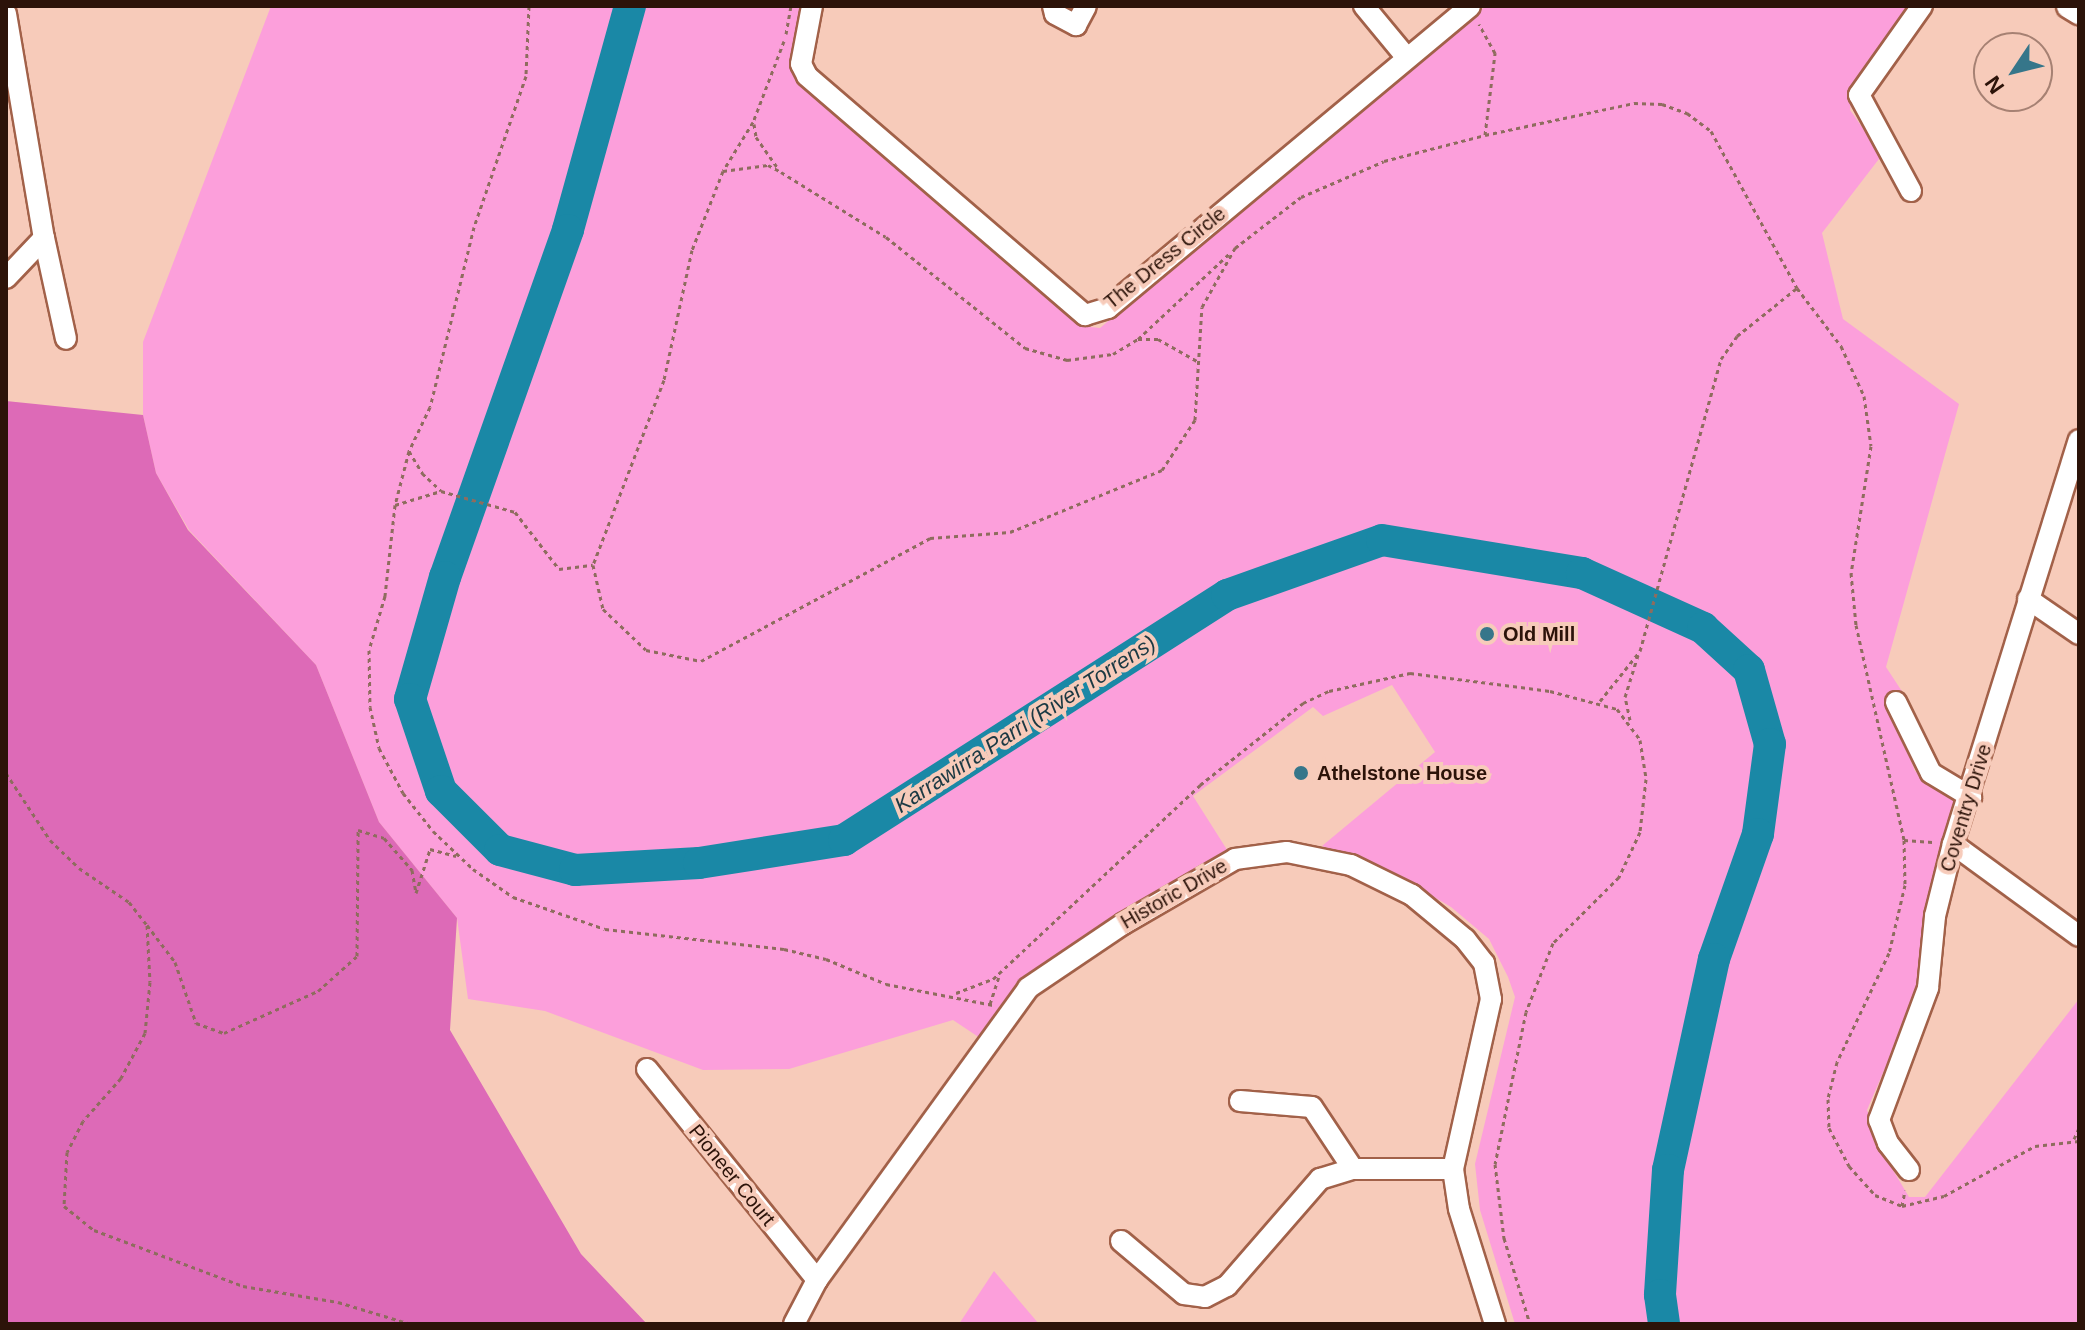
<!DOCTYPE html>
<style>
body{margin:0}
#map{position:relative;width:2085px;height:1330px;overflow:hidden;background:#f7cbba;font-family:Helvetica,sans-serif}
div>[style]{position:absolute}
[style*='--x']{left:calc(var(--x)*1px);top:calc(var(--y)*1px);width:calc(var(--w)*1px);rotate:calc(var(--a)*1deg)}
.green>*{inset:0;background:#fc9fdb}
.forest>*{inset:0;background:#dd6ab7}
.river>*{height:32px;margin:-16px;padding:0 16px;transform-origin:16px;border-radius:16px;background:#1a88a6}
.path>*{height:3px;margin-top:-1.5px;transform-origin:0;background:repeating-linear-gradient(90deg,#8e6c5e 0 4px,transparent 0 8px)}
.roads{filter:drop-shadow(2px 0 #a26149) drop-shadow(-2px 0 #a26149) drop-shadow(0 2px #a26149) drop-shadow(0 -2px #a26149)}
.minor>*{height:20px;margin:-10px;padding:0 10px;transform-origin:10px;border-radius:10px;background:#fff}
.tertiary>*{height:24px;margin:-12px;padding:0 12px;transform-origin:12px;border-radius:12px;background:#fff}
.dots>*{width:22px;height:22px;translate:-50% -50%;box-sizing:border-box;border:4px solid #f7cbba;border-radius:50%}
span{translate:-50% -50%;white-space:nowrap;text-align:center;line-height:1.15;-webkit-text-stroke:8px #f7cbba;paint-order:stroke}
.street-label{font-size:20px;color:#2c1309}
.poi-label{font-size:20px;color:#2c1309;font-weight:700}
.left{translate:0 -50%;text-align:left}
.water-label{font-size:22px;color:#1b3943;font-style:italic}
.frame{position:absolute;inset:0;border:8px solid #2c1309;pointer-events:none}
.north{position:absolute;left:1973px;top:32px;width:80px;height:80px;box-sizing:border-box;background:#f7cbba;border:2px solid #a68173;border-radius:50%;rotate:235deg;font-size:22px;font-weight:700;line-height:32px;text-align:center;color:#2c1309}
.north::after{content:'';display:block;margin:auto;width:28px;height:36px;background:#36768a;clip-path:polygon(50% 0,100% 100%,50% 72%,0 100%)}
</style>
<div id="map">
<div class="green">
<div style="clip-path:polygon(271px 6px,807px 6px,798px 78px,1081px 326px,1100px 328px,1486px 6px,1910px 6px,1853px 85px,1850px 110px,1882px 155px,1822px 233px,1843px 319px,1959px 404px,1886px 667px,1905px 696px,1890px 706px,1915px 771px,1955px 798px,1917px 994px,1867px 1110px,1884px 1155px,1909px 1197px,1925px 1197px,2079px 999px,2079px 1324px,1515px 1324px,1480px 1210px,1475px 1164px,1515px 997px,1508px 977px,1489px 939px,1451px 907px,1390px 871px,1322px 846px,1435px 752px,1392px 685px,1323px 716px,1313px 707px,1193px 796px,1231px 856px,1107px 929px,983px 1040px,953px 1020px,789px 1069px,703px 1070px,545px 1011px,468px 999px,457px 918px,379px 822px,316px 665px,189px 530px,156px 473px,143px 415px,143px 342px)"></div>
<div style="clip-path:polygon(994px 1271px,1039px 1324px,959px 1324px)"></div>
</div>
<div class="forest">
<div style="clip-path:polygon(6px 401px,143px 415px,156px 473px,188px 530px,316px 665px,379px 822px,457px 918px,450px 1030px,581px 1254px,647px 1324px,6px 1324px)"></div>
</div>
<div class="river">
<div style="--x:630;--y:6;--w:232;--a:105.5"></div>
<div style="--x:568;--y:230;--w:368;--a:109.5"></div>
<div style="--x:445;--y:577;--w:127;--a:106"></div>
<div style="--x:410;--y:699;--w:97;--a:71.4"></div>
<div style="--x:441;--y:791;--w:83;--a:45"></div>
<div style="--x:500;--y:850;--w:78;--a:14.9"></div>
<div style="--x:575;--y:870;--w:124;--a:-3.2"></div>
<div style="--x:699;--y:863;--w:147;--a:-9"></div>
<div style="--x:844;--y:840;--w:455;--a:-32.6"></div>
<div style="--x:1227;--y:595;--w:164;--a:-19.5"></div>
<div style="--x:1382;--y:540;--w:203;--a:9.4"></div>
<div style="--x:1582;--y:573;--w:133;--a:24.4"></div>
<div style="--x:1703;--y:628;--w:62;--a:42.4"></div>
<div style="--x:1749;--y:670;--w:77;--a:74.2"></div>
<div style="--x:1770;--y:744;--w:91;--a:97.6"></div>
<div style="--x:1758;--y:834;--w:133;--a:109.4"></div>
<div style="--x:1714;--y:959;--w:216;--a:102.3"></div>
<div style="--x:1668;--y:1170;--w:125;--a:93.7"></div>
<div style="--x:1660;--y:1295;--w:29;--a:82"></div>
</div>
<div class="path">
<div style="--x:529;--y:6;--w:70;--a:92.5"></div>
<div style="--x:526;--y:76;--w:160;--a:109"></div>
<div style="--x:474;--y:227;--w:185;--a:103.7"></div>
<div style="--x:430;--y:407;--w:49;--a:115.5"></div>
<div style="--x:409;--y:451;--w:56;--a:104.5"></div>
<div style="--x:395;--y:505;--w:92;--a:96.3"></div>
<div style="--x:385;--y:596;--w:56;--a:106.5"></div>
<div style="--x:369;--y:650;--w:57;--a:89"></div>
<div style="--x:370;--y:707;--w:42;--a:77.6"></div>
<div style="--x:379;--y:748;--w:51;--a:61.9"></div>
<div style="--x:403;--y:793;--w:48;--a:51.7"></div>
<div style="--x:433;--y:831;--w:55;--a:43.5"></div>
<div style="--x:473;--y:869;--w:49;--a:35"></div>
<div style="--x:513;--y:897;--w:97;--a:19.2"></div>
<div style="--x:605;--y:929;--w:180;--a:6.4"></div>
<div style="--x:784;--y:949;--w:43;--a:13.4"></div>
<div style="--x:826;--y:959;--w:65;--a:22.6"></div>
<div style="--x:886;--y:984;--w:109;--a:11.1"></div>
<div style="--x:786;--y:34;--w:28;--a:-80"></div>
<div style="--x:784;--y:41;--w:87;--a:110.9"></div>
<div style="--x:753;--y:122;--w:57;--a:121.5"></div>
<div style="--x:723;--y:171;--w:85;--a:111.4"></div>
<div style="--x:692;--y:250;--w:133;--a:102.2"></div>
<div style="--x:664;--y:380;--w:198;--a:111"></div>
<div style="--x:593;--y:565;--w:45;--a:77.2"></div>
<div style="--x:603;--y:609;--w:59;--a:43.6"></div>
<div style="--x:646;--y:650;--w:56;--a:11.3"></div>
<div style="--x:701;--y:661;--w:260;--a:-28.2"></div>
<div style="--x:930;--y:538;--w:80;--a:-4.3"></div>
<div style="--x:1010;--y:532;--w:164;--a:-22.2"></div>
<div style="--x:1162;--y:470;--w:60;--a:-56.6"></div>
<div style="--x:1195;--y:420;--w:113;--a:-86.5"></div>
<div style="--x:1202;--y:307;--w:68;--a:-60.8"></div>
<div style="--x:1235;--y:248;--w:83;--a:-37.7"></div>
<div style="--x:1301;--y:197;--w:90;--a:-23.4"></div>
<div style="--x:1384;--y:161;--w:104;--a:-14.4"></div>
<div style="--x:1485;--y:135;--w:83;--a:-83"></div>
<div style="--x:1495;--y:53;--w:33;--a:-119"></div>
<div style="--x:754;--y:124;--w:13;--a:81"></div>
<div style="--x:756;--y:137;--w:39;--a:55"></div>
<div style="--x:1485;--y:135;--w:152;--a:-12.1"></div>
<div style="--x:1634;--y:103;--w:28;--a:2"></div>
<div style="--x:1662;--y:104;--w:27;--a:20"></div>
<div style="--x:1687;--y:113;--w:30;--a:37"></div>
<div style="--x:1711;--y:131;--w:179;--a:61.3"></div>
<div style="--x:1797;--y:288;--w:73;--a:52.8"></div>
<div style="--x:1841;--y:346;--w:55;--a:65.3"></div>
<div style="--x:1864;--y:396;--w:50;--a:82"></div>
<div style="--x:1871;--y:446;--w:129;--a:98.9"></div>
<div style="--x:1851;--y:573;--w:52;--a:84.5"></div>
<div style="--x:1856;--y:625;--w:220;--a:77.4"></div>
<div style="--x:1904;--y:840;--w:45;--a:88.7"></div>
<div style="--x:1905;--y:885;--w:70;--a:103.2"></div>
<div style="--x:1889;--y:953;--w:121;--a:115.5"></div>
<div style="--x:1837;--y:1062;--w:38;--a:104"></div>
<div style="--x:1828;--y:1099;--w:29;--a:88"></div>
<div style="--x:1829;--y:1128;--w:43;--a:62.2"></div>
<div style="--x:1849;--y:1166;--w:39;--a:48"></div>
<div style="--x:1875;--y:1195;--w:29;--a:22"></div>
<div style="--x:1902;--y:1206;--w:43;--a:-13.4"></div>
<div style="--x:1944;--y:1196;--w:104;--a:-28.8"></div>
<div style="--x:2035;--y:1146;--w:44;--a:-6.5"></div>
<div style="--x:723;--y:171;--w:45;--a:-7.6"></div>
<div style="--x:768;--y:165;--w:15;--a:28"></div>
<div style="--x:781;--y:172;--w:123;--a:31.8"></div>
<div style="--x:886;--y:237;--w:178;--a:38.6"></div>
<div style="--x:1025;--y:348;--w:44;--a:15.9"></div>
<div style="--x:1067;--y:360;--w:46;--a:-7.4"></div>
<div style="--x:1113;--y:354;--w:29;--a:-31"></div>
<div style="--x:1138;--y:339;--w:127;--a:-43.1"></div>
<div style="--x:1138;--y:339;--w:20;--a:0"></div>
<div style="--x:1158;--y:339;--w:45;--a:29.4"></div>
<div style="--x:409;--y:451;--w:26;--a:59"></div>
<div style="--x:422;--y:473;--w:26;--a:43"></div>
<div style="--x:441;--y:491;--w:77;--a:15.8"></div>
<div style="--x:515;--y:512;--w:72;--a:52.3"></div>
<div style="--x:559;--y:569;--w:34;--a:-7"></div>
<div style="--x:395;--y:505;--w:48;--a:-16.9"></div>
<div style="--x:1600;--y:701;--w:64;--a:-51.3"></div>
<div style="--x:1640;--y:651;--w:303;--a:-74.5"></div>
<div style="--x:1721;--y:359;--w:28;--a:-55"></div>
<div style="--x:1737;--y:336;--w:77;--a:-38.7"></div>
<div style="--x:1630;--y:720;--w:24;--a:-102"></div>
<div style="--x:1625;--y:697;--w:44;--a:-72.8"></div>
<div style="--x:6;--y:773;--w:80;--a:56.7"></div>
<div style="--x:50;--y:840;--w:40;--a:44"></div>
<div style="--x:79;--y:868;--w:60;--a:34.2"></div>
<div style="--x:129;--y:902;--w:29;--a:52"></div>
<div style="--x:147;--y:925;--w:57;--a:87"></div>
<div style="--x:150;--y:982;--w:51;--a:95.6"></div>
<div style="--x:145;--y:1033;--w:51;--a:118.1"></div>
<div style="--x:121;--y:1078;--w:57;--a:131.5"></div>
<div style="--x:83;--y:1121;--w:35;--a:117"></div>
<div style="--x:67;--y:1152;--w:54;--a:93.2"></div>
<div style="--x:64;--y:1206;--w:38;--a:39"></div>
<div style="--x:94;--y:1230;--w:159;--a:20.6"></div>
<div style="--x:243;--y:1286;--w:96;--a:9.6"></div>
<div style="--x:338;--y:1302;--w:76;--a:16.8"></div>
<div style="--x:1904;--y:840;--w:32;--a:4"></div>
<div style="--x:147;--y:925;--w:46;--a:52.9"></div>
<div style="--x:175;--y:962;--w:65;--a:71"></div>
<div style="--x:196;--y:1023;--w:30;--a:20"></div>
<div style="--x:224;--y:1033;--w:103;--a:-24.1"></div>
<div style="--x:318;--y:991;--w:52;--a:-41.9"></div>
<div style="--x:357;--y:956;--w:126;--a:-89.5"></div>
<div style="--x:358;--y:830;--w:27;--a:17"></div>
<div style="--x:384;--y:838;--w:43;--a:48.8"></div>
<div style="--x:412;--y:870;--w:23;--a:80"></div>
<div style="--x:416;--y:893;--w:46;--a:-72.3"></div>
<div style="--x:430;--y:849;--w:27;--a:15"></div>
<div style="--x:956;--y:993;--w:40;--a:-21"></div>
<div style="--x:993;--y:979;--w:284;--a:-43.1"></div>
<div style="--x:1200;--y:785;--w:132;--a:-38.5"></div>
<div style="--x:1303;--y:703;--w:29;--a:-25"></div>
<div style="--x:1329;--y:691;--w:83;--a:-12.5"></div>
<div style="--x:1410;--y:673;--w:141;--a:7.3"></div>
<div style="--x:1550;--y:691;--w:69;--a:15"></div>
<div style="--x:1617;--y:709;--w:39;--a:53"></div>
<div style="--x:1640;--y:740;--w:39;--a:81"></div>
<div style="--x:1646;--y:779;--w:53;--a:96.5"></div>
<div style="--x:1640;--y:832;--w:50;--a:115"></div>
<div style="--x:1619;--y:877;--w:93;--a:135"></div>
<div style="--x:1553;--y:943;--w:74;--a:111.4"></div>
<div style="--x:1526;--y:1012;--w:155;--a:101.5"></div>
<div style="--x:1495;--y:1164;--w:75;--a:83.1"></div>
<div style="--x:1504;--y:1238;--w:90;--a:73.2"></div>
<div style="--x:990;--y:1004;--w:28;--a:-72"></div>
<div style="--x:2074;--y:1139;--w:12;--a:-66"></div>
<div style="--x:1902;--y:1206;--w:16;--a:-79"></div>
</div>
<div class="roads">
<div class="minor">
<div style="--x:812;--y:6;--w:59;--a:100.7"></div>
<div style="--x:801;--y:64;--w:13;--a:63"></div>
<div style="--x:807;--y:76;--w:367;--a:40.7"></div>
<div style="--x:1085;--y:315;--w:24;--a:-17"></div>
<div style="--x:1108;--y:308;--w:471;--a:-39.8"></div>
<div style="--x:1053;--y:6;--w:8;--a:76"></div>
<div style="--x:1055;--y:14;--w:24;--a:28"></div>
<div style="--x:1076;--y:25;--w:21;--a:-62"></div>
<div style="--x:1364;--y:6;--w:67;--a:50.4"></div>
<div style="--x:6;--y:14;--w:227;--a:80.4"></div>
<div style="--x:44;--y:238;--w:55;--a:133.5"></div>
<div style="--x:1911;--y:191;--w:109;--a:-118.4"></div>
<div style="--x:1859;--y:95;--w:109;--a:-54.7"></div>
<div style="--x:44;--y:238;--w:103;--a:77.7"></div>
<div style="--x:2028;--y:599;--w:62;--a:34.5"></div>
<div style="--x:1896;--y:702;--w:79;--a:63.8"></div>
<div style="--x:1931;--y:773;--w:47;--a:31"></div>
<div style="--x:1953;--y:844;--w:156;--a:36.1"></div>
<div style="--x:647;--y:1069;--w:271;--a:51.1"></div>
<div style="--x:1240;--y:1101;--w:72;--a:4.8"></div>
<div style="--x:1312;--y:1107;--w:74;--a:56.5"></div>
<div style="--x:1909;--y:1170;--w:34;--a:-128"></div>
<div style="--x:1888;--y:1143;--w:25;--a:-111"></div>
<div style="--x:1879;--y:1120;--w:141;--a:-69.6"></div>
<div style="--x:1928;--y:988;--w:72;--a:-84.4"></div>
<div style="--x:1935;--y:916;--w:74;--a:-76"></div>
<div style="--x:1953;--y:844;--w:423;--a:-72.7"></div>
<div style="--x:1121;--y:1241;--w:82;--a:40.1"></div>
<div style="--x:1184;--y:1294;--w:21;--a:8"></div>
<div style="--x:1205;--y:1297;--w:25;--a:-27"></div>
<div style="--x:1227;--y:1286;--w:142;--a:-49"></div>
<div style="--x:1320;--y:1179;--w:34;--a:-17"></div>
<div style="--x:1353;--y:1169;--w:100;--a:0"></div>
<div style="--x:794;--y:1324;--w:50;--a:-62.4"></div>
<div style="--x:817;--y:1280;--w:360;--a:-54.1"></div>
<div style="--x:1028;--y:988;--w:115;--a:-34"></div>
<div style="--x:1123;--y:924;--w:129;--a:-30.1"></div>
<div style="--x:1235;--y:859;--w:52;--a:-7.7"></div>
<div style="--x:1287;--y:852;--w:65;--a:11.5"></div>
<div style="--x:1351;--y:865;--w:68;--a:26.2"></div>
<div style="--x:1412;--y:895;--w:69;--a:39.7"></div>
<div style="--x:1465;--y:939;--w:31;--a:52"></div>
<div style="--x:1484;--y:963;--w:37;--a:79"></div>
<div style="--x:1491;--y:999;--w:174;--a:102.6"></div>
<div style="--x:1453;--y:1169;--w:40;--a:81.5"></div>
<div style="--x:1459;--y:1209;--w:121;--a:72.6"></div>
</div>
<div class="tertiary">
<div style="--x:2069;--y:6;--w:12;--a:31"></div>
</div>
</div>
<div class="dots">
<div style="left:1487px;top:634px;background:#36768a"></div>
<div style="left:1301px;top:773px;background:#36768a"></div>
</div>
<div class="street-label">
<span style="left:1165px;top:258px;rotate:-39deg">The Dress Circle</span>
<span style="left:1966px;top:808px;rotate:-73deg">Coventry Drive</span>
<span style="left:1174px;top:894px;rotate:-30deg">Historic Drive</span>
<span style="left:732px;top:1175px;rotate:51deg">Pioneer Court</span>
</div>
<div class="poi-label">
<span class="left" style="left:1503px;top:634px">Old Mill</span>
<span class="left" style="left:1317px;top:773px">Athelstone House</span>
</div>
<div class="water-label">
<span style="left:1025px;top:724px;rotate:-33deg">Karrawirra Parri (River Torrens)</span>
</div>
<div class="frame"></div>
<div class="north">N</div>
</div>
